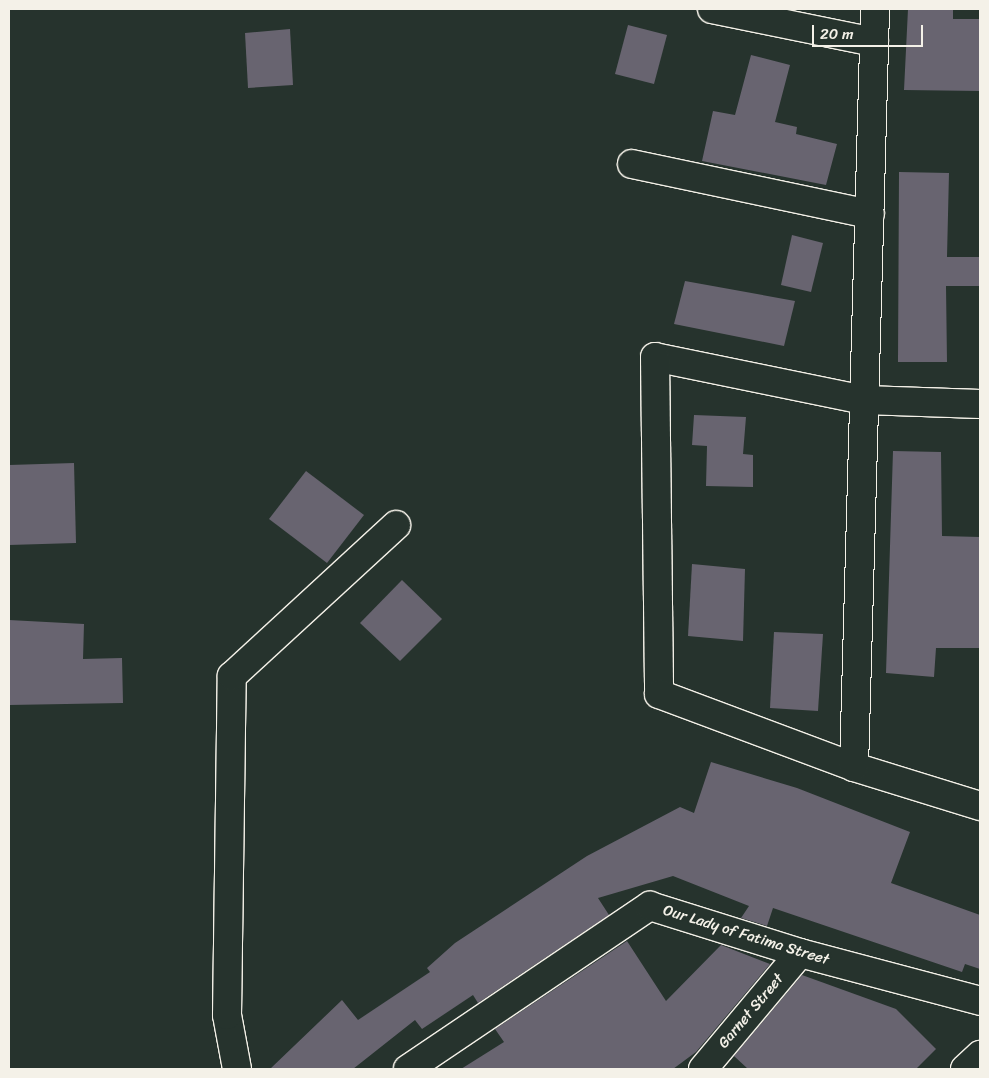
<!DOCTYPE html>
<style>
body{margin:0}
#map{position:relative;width:989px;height:1078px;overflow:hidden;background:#26332d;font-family:Sriracha,sans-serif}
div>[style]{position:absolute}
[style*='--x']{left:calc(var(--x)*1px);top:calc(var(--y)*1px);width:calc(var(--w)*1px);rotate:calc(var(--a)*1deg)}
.building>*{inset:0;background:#686470}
.roads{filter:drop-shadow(1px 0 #f4f1e8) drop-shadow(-1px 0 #f4f1e8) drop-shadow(0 1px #f4f1e8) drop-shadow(0 -1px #f4f1e8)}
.street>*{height:28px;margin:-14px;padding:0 14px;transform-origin:14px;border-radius:14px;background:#26332d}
span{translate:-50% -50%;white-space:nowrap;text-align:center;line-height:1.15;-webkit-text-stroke:4px #26332d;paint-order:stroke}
.street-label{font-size:15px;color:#f4f1e8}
.frame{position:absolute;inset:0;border:10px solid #f4f1e8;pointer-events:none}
.scale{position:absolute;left:812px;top:25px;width:111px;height:22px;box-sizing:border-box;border:2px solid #f4f1e8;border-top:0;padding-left:6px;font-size:15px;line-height:18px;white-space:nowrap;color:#f4f1e8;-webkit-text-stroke:4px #26332d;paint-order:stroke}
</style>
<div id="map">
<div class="building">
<div style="clip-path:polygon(908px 9px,953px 9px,953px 19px,980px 19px,980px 91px,904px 90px)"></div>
<div style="clip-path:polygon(628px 25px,667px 35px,654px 84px,615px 74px)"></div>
<div style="clip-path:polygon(290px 29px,293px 85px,248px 88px,245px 33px)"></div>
<div style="clip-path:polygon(751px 55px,790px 65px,775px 122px,797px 127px,796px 134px,837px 144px,826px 185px,702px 161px,713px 111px,735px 115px)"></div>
<div style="clip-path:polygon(899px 172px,949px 173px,947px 257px,980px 257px,980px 286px,946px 286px,947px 362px,898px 362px)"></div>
<div style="clip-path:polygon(792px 235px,823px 243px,811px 292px,781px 285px)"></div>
<div style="clip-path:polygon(685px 281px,795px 301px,784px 346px,674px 324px)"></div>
<div style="clip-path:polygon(694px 415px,746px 417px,743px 454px,753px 455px,753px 487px,706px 486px,707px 446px,692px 445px)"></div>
<div style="clip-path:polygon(893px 451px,941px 452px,942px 536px,980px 537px,980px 648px,936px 648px,934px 677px,886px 673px)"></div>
<div style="clip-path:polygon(74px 463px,76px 543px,9px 545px,9px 465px)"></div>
<div style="clip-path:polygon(306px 471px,364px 515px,327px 563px,269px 519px)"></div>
<div style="clip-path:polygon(692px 564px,745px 569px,743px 641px,688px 636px)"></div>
<div style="clip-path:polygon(402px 580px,442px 619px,400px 661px,360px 623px)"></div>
<div style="clip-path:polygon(9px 620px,84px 624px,83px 659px,122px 658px,123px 703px,9px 705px)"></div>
<div style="clip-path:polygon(774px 632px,823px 634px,818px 711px,770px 708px)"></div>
<div style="clip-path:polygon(711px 762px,797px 788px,910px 832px,891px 883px,980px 915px,980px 969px,965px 964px,962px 972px,773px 908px,767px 926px,741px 918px,749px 906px,673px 876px,598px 898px,609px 915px,478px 1003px,473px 995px,422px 1029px,415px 1020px,353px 1069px,270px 1069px,342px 1000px,358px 1020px,430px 972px,427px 968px,455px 943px,587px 856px,680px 807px,694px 813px)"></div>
<div style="clip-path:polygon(627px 941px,666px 1001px,721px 945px,770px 964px,696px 1052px,673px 1069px,461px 1069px,504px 1042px,495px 1029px)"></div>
<div style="clip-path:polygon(802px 975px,896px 1009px,936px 1049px,916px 1069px,748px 1069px,734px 1056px)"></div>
</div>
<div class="roads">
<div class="street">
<div style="--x:712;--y:9;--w:165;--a:11.5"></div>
<div style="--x:632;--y:164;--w:243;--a:11.9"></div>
<div style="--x:980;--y:404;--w:116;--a:-178"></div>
<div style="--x:864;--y:400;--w:213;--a:-168.4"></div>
<div style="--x:655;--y:357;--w:337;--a:89.3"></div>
<div style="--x:659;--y:694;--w:208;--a:20.5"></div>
<div style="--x:854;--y:767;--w:132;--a:17.2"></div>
<div style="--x:854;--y:767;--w:758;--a:-88.41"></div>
<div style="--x:237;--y:1069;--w:55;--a:-100.5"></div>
<div style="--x:227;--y:1015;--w:339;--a:-89.2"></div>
<div style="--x:232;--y:676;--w:223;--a:-42.6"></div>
<div style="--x:408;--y:1069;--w:292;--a:-34"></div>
<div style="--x:650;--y:906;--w:157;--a:17.4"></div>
<div style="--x:800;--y:953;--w:186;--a:14.9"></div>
<div style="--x:703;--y:1069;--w:151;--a:-50.1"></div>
<div style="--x:965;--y:1069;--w:21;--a:-43"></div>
</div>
</div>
<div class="street-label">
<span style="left:746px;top:935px;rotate:17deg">Our Lady of Fatima Street</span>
<span style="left:751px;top:1011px;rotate:-50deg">Garnet Street</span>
</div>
<div class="frame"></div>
<div class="scale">20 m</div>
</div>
